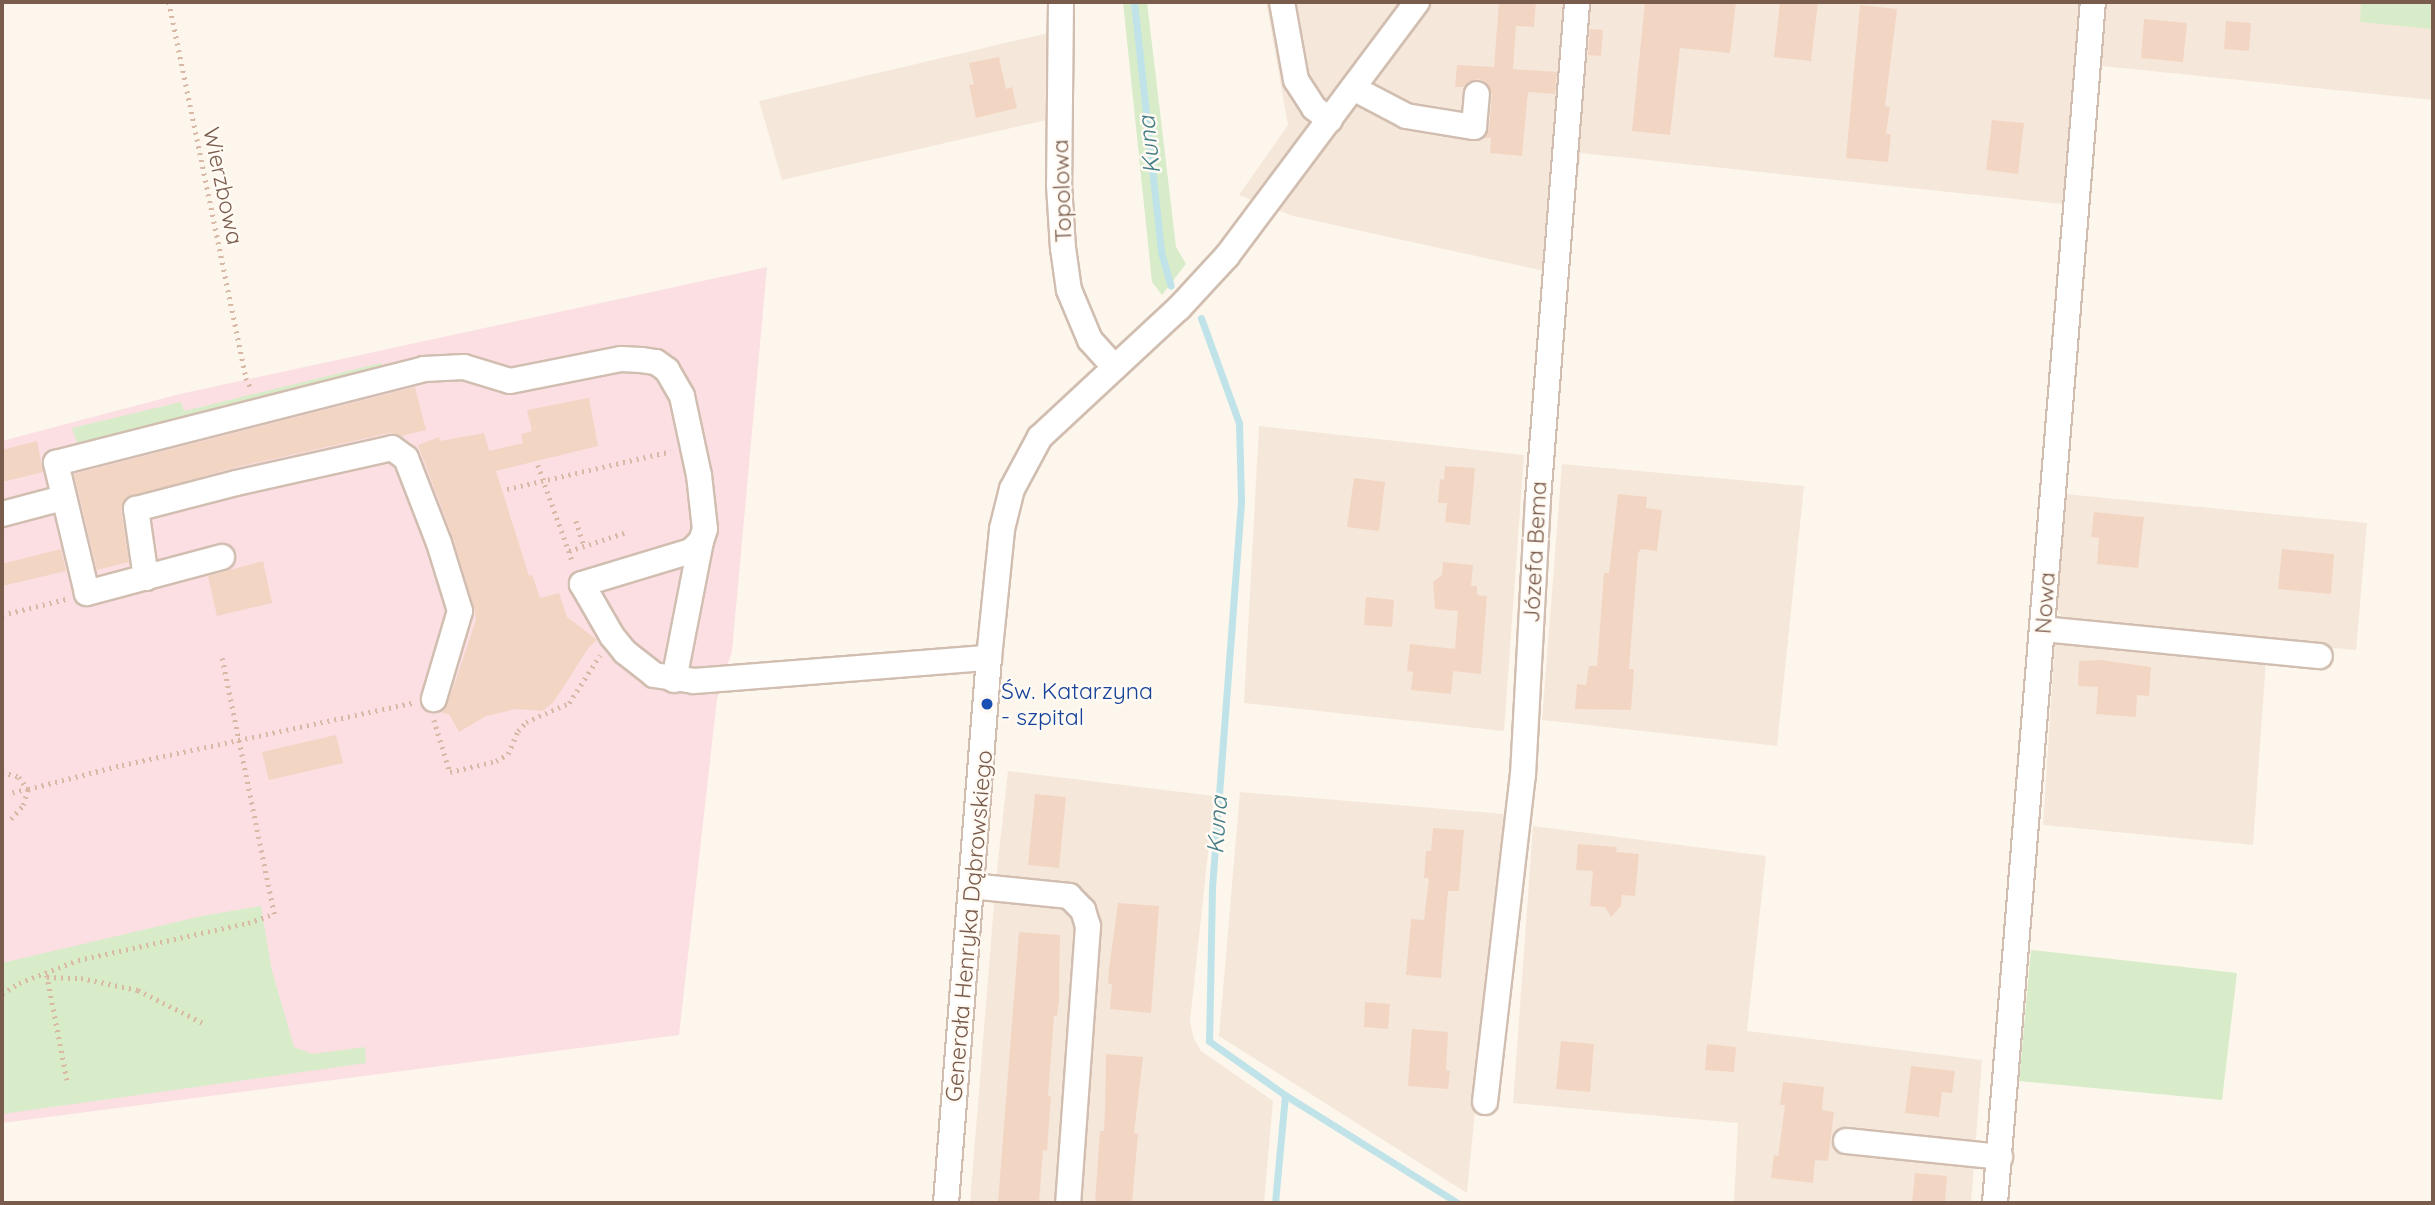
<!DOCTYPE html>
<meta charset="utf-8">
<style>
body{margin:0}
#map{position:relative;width:2435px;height:1205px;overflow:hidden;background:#fdf6ec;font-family:Quicksand,sans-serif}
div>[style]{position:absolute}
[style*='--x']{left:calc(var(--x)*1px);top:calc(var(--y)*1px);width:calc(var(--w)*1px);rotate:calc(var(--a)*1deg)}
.residential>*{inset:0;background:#f5e8da}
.medical>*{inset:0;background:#fbdfe3}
.green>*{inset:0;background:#d8ecc9}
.stream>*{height:7px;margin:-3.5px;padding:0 3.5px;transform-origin:3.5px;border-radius:3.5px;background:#bfe3e8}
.building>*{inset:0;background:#f3d5c3}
.path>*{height:4.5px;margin-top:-2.25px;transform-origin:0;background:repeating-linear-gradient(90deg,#d9b8a5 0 2px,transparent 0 7px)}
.roads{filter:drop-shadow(2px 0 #d1beb0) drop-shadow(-2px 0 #d1beb0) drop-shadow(0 2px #d1beb0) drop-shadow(0 -2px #d1beb0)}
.minor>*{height:24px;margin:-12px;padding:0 12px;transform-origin:12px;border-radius:12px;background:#fff}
.dots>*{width:19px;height:19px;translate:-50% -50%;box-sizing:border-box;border:4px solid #fffaf3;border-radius:50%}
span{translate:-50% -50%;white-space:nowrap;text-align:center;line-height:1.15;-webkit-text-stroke:5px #fffaf3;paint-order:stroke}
.street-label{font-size:23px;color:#7a5c4d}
.transit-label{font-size:23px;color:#164399}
.left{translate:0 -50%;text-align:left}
.water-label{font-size:24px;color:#437c86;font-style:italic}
.frame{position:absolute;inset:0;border:4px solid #7a5c4d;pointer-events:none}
</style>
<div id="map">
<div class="residential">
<div style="clip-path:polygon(1266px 2px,2433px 2px,2433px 100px,2102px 66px,2090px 207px,1581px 153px,1564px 272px,1540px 270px,1293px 216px,1239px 195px,1288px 125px)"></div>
<div style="clip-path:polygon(1048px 33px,1047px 120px,782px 180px,759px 101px)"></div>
<div style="clip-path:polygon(1259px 426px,1524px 455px,1504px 731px,1244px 703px)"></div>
<div style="clip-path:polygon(1562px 464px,1804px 486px,1777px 746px,1542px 720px)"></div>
<div style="clip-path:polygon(2065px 494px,2367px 523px,2356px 650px,2068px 623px,2057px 611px)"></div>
<div style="clip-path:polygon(2055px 640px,2266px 660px,2253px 845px,2043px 825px)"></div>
<div style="clip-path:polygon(1008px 771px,1214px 796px,1190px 1022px,1194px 1039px,1201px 1051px,1273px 1101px,1264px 1203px,970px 1203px,996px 879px)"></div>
<div style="clip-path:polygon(1240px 792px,1504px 814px,1467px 1193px,1219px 1036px)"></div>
<div style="clip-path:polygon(1533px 826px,1766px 856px,1747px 1031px,1982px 1060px,1971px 1203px,1734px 1203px,1738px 1123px,1513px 1103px)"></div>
</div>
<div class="medical">
<div style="clip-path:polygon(767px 267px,732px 651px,717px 699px,679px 1035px,2px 1123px,2px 441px,180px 394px)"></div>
</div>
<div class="green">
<div style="clip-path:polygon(1123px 2px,1147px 2px,1176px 247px,1186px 264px,1162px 295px,1152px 282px)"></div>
<div style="clip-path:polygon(2361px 2px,2433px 2px,2433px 29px,2360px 22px)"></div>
<div style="clip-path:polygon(381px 363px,384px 375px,80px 451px,72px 428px,181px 402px,184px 411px)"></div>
<div style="clip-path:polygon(261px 906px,272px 971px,294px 1047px,312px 1054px,365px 1047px,366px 1063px,2px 1114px,2px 963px,202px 916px)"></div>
<div style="clip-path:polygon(2031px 950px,2237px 973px,2222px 1100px,2019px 1081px)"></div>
</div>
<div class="stream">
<div style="--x:1134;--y:2;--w:251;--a:83.8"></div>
<div style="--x:1161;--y:252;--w:35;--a:74"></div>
<div style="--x:1201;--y:318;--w:112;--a:70.1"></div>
<div style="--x:1239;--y:423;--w:79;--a:88.5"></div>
<div style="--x:1241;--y:502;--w:387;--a:94.3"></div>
<div style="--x:1212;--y:888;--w:153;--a:91.1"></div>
<div style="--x:1209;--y:1041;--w:93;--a:35.4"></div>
<div style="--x:1285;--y:1095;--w:204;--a:32"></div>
<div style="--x:1275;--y:1203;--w:108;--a:-84.7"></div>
</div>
<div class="building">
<div style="clip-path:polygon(1499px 2px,1536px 2px,1534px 27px,1516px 26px,1513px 69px,1557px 72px,1555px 94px,1528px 92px,1522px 156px,1490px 153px,1491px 138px,1484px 138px,1489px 128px,1492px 95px,1486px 82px,1478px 79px,1464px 87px,1455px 87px,1457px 65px,1494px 67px)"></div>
<div style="clip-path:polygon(1645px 2px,1736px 2px,1730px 53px,1680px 48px,1670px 135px,1632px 131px)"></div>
<div style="clip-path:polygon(1780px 2px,1818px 2px,1811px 61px,1774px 57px)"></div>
<div style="clip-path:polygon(1860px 5px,1897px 9px,1885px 106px,1890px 107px,1886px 134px,1891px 134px,1888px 162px,1846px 158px)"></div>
<div style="clip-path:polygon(2144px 19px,2187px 23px,2183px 62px,2141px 58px)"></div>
<div style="clip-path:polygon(2226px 21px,2251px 23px,2249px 51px,2224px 49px)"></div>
<div style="clip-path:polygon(1590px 29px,1603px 30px,1601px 56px,1588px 55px)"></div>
<div style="clip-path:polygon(999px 57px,1006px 89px,1012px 87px,1017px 108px,976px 118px,969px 85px,974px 84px,969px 63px)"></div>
<div style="clip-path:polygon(1992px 120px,2024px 123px,2018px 174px,1986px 170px)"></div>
<div style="clip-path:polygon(415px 387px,426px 430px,401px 436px,389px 433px,233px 468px,126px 498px,121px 511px,129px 562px,97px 570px,74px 474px)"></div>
<div style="clip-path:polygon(589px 398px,598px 446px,496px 471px,529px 576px,532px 575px,540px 598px,559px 593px,567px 617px,597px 640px,589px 647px,553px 703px,542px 711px,516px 709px,486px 716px,459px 732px,449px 714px,442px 713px,448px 703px,476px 620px,474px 607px,453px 538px,418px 445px,439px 437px,440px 441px,484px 433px,489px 451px,523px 443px,521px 434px,532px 431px,527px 410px)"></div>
<div style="clip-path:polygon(37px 441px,43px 472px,2px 482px,2px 450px)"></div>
<div style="clip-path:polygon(1445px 466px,1475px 468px,1470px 525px,1445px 522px,1447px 503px,1438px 503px,1440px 479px,1444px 480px)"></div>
<div style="clip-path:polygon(1354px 478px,1385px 482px,1379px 531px,1347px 527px)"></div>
<div style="clip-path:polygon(1618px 494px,1647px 497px,1646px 508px,1662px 510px,1657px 551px,1641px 549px,1638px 553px,1629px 669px,1634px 669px,1631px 710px,1575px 709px,1577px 684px,1586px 685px,1589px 666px,1597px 666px,1604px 573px,1609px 573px)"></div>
<div style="clip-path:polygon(2094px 512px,2144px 517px,2138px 568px,2097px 564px,2099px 538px,2091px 537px)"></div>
<div style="clip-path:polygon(61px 549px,66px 571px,2px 586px,2px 564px)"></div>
<div style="clip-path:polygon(2282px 549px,2334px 554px,2331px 594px,2278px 589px)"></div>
<div style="clip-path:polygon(263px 561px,272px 603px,217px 616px,208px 576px)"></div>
<div style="clip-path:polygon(1443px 562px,1473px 565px,1471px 586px,1477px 586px,1477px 595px,1487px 596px,1481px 674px,1453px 671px,1451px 694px,1411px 690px,1413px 672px,1407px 671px,1410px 644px,1455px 649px,1458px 611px,1435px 609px,1433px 582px,1442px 575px)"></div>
<div style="clip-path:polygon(1366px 597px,1394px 600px,1392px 627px,1364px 625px)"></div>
<div style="clip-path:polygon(2100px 660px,2151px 667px,2149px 696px,2137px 695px,2136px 717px,2096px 714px,2098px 687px,2078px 686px,2079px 661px)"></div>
<div style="clip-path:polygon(336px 735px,343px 763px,269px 780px,262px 752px)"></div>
<div style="clip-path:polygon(1035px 794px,1066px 797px,1059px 868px,1028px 865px)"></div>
<div style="clip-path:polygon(1433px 828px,1464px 830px,1459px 891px,1448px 891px,1441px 978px,1406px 975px,1411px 919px,1424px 920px,1429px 878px,1424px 878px,1426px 851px,1431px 851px)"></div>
<div style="clip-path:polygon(1578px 844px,1617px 847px,1616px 852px,1639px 854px,1635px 896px,1622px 895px,1621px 906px,1611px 917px,1605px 907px,1590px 906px,1593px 871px,1576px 870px)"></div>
<div style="clip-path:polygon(1118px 903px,1159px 906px,1151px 1013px,1110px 1009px,1112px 984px,1108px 984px,1109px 969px)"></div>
<div style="clip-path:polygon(1019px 932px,1060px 935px,1059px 1000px,1057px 1016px,1054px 1016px,1048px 1096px,1051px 1096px,1048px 1136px,1047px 1151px,1043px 1150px,1039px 1203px,998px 1203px)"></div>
<div style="clip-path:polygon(1365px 1002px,1390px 1004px,1388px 1029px,1364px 1027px)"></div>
<div style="clip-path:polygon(1412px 1029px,1448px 1032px,1446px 1070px,1450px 1071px,1448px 1089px,1408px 1086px)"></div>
<div style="clip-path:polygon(1561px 1041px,1594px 1044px,1590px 1092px,1556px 1089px)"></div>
<div style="clip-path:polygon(1707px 1044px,1736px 1047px,1734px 1072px,1705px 1070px)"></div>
<div style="clip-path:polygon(1106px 1054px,1143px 1057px,1134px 1133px,1138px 1134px,1132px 1203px,1095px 1203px,1100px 1131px,1104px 1131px,1105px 1110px)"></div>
<div style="clip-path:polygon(1911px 1066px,1955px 1071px,1952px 1093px,1942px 1092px,1939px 1117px,1905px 1113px)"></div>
<div style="clip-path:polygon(1783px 1082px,1824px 1087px,1822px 1110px,1834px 1112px,1828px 1161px,1815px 1160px,1813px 1183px,1771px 1178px,1774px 1155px,1778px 1156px,1780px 1143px,1785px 1105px,1780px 1105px)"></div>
<div style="clip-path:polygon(1915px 1173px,1947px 1176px,1945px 1203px,1912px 1203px)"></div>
</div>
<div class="path">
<div style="--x:169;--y:2;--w:384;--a:78.4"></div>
<div style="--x:246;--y:378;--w:14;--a:65"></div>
<div style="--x:538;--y:465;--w:104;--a:70.3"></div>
<div style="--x:507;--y:489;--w:168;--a:-13"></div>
<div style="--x:576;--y:521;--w:26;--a:72"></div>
<div style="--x:569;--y:551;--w:58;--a:-18.1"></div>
<div style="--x:2;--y:615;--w:66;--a:-14"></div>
<div style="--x:434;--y:720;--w:54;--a:72.9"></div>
<div style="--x:450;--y:772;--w:47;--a:-13.4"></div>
<div style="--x:496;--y:761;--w:14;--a:-30"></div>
<div style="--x:508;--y:754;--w:25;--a:-67"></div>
<div style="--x:518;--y:731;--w:12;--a:-48"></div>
<div style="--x:526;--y:722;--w:47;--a:-23.8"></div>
<div style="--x:569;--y:703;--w:57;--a:-57.1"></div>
<div style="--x:2;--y:772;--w:18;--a:16"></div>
<div style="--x:19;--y:777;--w:15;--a:53"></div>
<div style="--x:28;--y:789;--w:16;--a:166"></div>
<div style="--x:11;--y:819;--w:18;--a:-49"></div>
<div style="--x:23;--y:805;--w:17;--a:-73"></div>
<div style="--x:28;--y:789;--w:97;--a:-14.3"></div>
<div style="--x:122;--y:765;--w:297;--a:-12.1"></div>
<div style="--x:47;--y:975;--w:107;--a:79.2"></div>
<div style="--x:47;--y:977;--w:34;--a:2"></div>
<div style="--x:81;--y:978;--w:58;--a:11.9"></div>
<div style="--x:138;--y:990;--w:75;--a:26.9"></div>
<div style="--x:2;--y:994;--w:20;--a:-33"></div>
<div style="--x:19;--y:983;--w:63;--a:-21.3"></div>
<div style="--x:78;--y:960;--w:174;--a:-12.3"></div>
<div style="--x:248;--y:923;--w:28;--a:-19"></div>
<div style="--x:274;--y:914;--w:265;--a:-101.5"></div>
</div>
<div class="roads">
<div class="minor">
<div style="--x:1061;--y:2;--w:183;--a:90.6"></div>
<div style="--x:1059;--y:185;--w:63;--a:86.4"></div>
<div style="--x:1063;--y:248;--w:42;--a:81.9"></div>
<div style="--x:1069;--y:290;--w:54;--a:67.2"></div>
<div style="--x:1090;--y:340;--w:36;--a:48"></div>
<div style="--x:1282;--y:2;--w:79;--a:79.8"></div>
<div style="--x:1296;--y:80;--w:33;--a:57"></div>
<div style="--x:1314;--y:108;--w:20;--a:37"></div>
<div style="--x:1353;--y:88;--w:60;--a:27.8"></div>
<div style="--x:1406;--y:116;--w:69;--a:9.2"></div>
<div style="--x:1474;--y:127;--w:33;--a:-85"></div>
<div style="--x:2;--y:514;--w:63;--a:-14.7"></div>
<div style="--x:222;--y:557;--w:140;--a:165.1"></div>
<div style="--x:87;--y:593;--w:134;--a:-103.4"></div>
<div style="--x:56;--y:463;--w:380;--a:-14.3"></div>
<div style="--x:424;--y:369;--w:40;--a:-2.9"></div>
<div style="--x:464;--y:367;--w:48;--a:16.9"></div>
<div style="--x:510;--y:381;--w:113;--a:-11.2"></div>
<div style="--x:621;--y:359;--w:20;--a:3"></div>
<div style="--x:641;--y:360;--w:15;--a:8"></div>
<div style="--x:656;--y:362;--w:14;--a:36"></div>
<div style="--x:667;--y:370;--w:30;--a:60"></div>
<div style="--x:682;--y:396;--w:81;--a:77.9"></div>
<div style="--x:699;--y:475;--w:54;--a:83.7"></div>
<div style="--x:705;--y:529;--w:13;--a:108"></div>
<div style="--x:701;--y:541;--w:14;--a:135"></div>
<div style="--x:691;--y:551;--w:114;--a:163.2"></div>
<div style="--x:582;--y:584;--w:60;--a:60"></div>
<div style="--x:612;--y:636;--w:21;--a:51"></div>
<div style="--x:625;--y:652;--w:37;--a:38"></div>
<div style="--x:654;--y:675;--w:40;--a:8.5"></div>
<div style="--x:694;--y:681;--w:296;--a:-4.5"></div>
<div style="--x:146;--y:578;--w:70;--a:-98.2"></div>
<div style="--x:136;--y:509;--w:103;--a:-14.6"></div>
<div style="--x:236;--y:483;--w:160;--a:-12.6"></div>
<div style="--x:392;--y:448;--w:17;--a:36"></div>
<div style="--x:406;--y:458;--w:91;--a:68.8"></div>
<div style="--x:439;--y:543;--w:71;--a:72.8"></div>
<div style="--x:460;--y:611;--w:92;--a:106.5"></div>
<div style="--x:2043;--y:629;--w:278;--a:5.6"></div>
<div style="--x:674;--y:680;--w:142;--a:-79"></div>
<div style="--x:971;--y:886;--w:99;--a:5.8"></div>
<div style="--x:1069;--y:896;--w:20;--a:45"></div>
<div style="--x:1083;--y:910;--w:17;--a:73"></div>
<div style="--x:1088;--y:926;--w:278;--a:94.1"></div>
<div style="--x:1485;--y:1102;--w:329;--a:-83.4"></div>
<div style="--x:1523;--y:775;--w:276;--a:-86.9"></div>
<div style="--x:1538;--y:499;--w:499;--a:-85.5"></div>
<div style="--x:1846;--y:1141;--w:155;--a:5.9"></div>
<div style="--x:946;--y:1203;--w:547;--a:-85.49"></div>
<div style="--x:989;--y:658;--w:130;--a:-84.2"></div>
<div style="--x:1002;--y:529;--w:41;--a:-76"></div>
<div style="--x:1012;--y:489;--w:59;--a:-61.7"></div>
<div style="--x:1040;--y:437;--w:190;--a:-42.9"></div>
<div style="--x:1179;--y:308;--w:71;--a:-47.3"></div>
<div style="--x:1227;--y:256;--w:317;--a:-53.2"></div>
<div style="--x:1995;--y:1203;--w:1205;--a:-85.34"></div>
</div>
</div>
<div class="dots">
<div style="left:987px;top:704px;background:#1a4fb4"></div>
</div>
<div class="street-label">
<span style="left:223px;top:186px;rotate:78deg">Wierzbowa</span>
<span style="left:1062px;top:191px;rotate:-92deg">Topolowa</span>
<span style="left:1535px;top:552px;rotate:-87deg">Józefa Bema</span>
<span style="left:2045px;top:603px;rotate:-86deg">Nowa</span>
<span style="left:969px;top:926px;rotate:-85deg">Generała Henryka Dąbrowskiego</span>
</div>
<div class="transit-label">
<span class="left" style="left:1001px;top:704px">Św. Katarzyna<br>- szpital</span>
</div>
<div class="water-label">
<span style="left:1149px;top:145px;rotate:-96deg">Kuna</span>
<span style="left:1217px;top:825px;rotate:-86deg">Kuna</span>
</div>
<div class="frame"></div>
</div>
